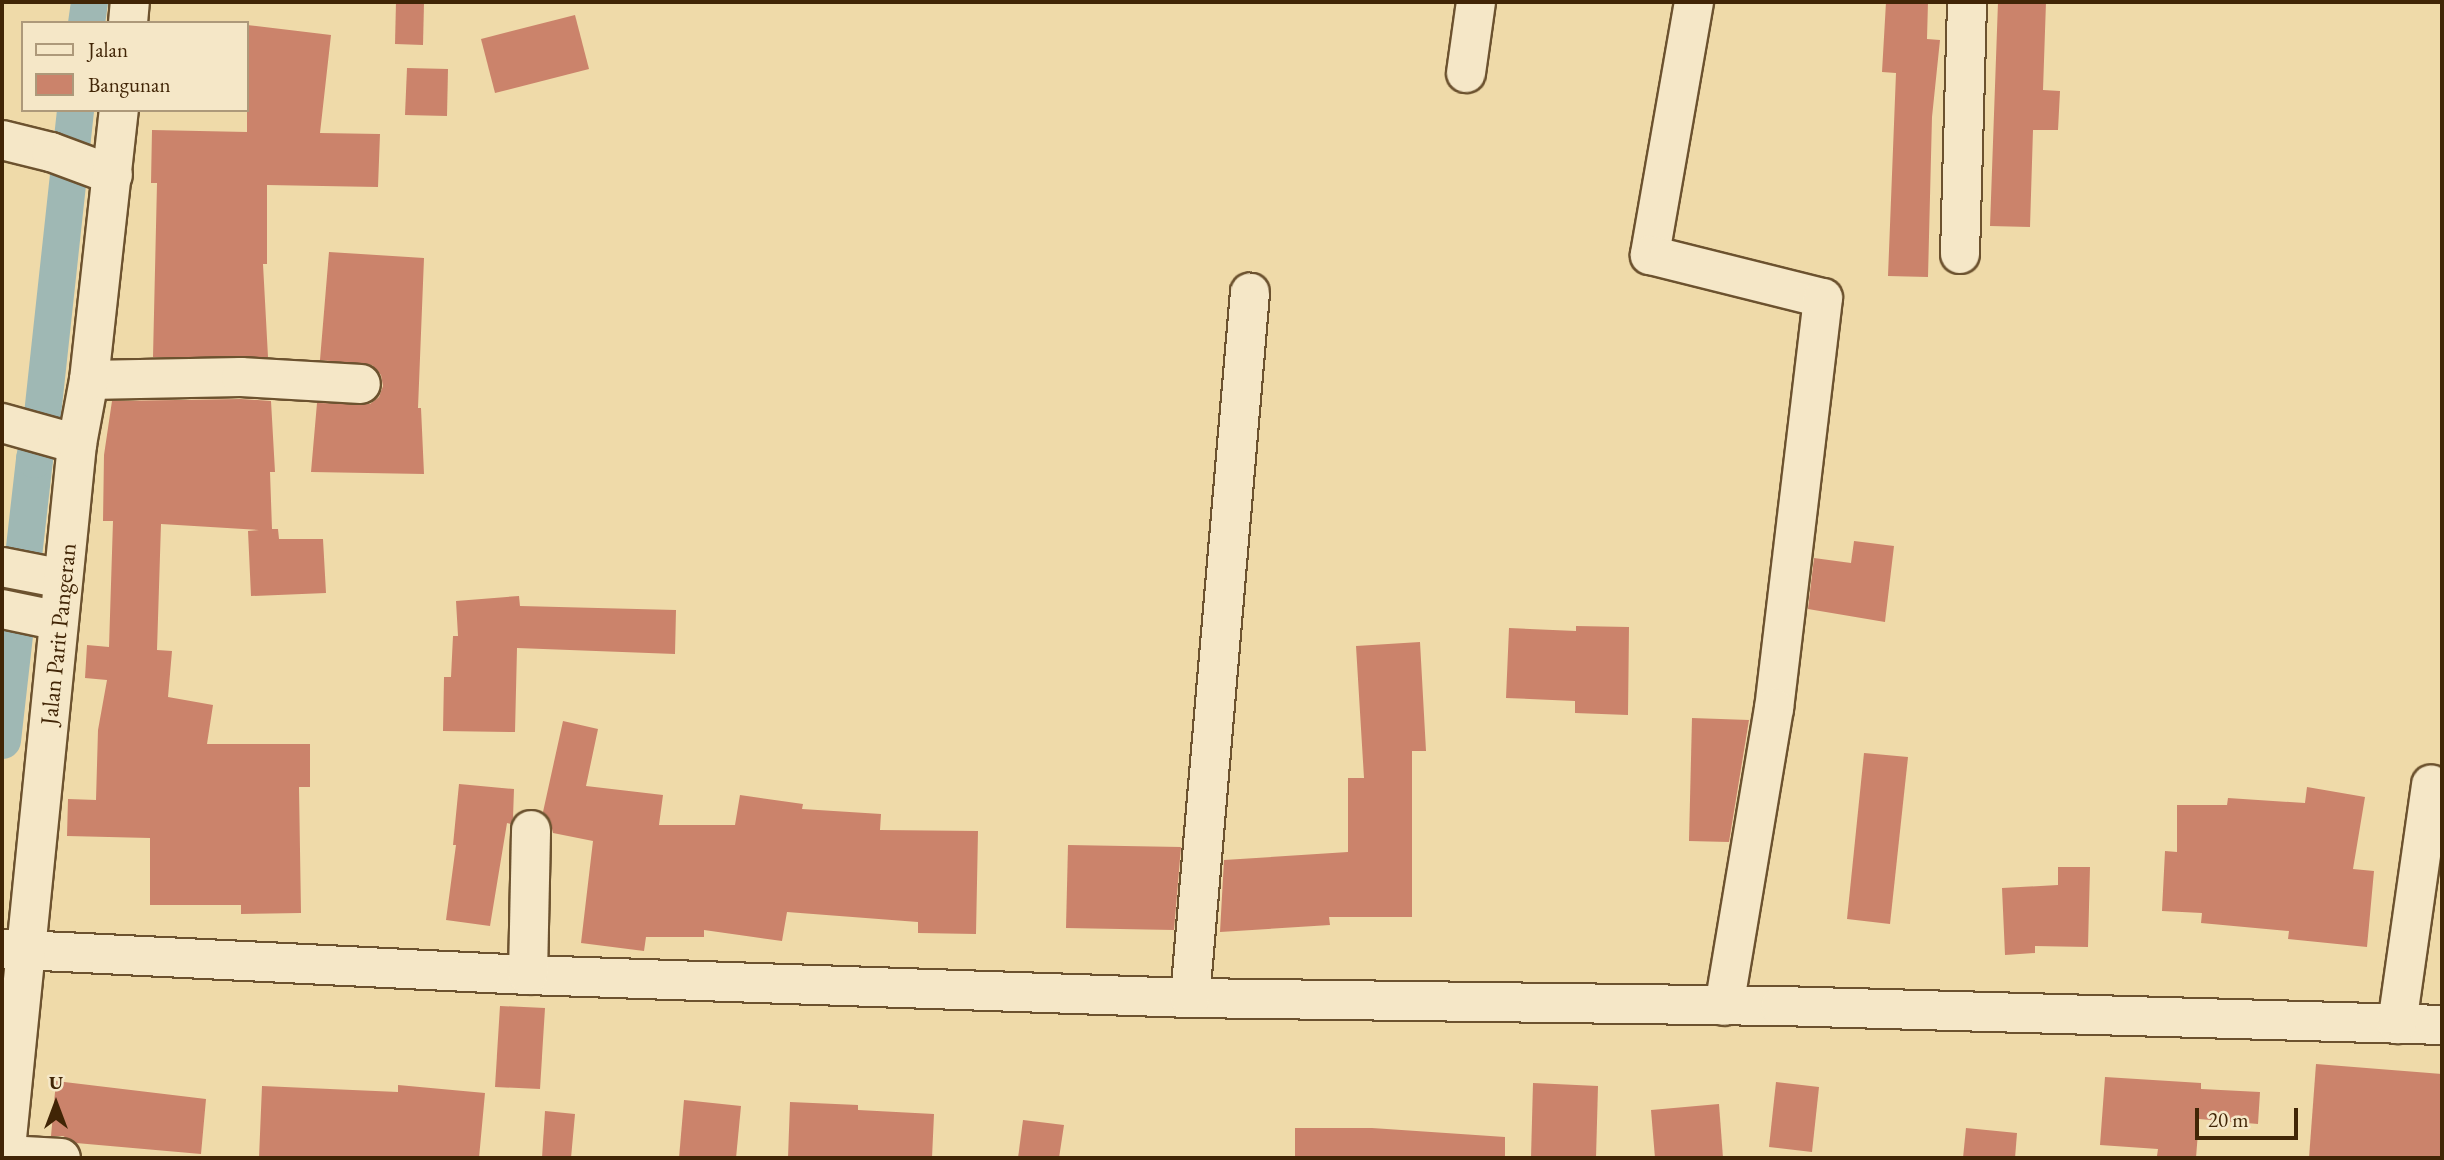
<!DOCTYPE html>
<style>
body{margin:0}
#map{position:relative;width:2444px;height:1160px;overflow:hidden;background:#efdaa9;font-family:"EB Garamond",serif}
div>[style]{position:absolute}
[style*='--x']{left:calc(var(--x)*1px);top:calc(var(--y)*1px);width:calc(var(--w)*1px);rotate:calc(var(--a)*1deg)}
.canal>*{height:37px;margin:-18.5px;padding:0 18.5px;transform-origin:18.5px;border-radius:18.5px;background:#9fb8b4}
.building>*{inset:0;background:#cb836b}
.roads{filter:drop-shadow(2px 0 #6c522f) drop-shadow(-2px 0 #6c522f) drop-shadow(0 2px #6c522f) drop-shadow(0 -2px #6c522f)}
.minor>*{height:38px;margin:-19px;padding:0 19px;transform-origin:19px;border-radius:19px;background:#f5e7c7}
span{translate:-50% -50%;white-space:nowrap;text-align:center;line-height:1.15;-webkit-text-stroke:6px #f5e7c7;paint-order:stroke}
.street-label{font-size:24px;color:#412506}
.frame{position:absolute;inset:0;border:4px solid #412506;pointer-events:none}
.legend{position:absolute;left:21px;top:21px;width:228px;height:91px;box-sizing:border-box;background:#f5e7c7;border:2px solid #ad997a;margin:0;padding:9px 12px;list-style:none;font-size:21px;color:#412506}
.legend li{display:flex;align-items:center;gap:14px;height:35px}
.legend b{width:35px;border:2px solid #ad997a}
.north{position:absolute;left:21px;top:1069px;width:70px;height:70px;-webkit-text-stroke:5px #f5e7c7;paint-order:stroke;rotate:0deg;font-size:19px;font-weight:700;line-height:28px;text-align:center;color:#412506}
.north::after{content:'';display:block;margin:auto;width:24px;height:32px;background:#412506;clip-path:polygon(50% 0,100% 100%,50% 72%,0 100%)}
.scale{position:absolute;left:2195px;top:1108px;width:103px;height:32px;box-sizing:border-box;border:4px solid #412506;border-top:0;padding-left:9px;font-size:21px;line-height:24px;white-space:nowrap;color:#412506;-webkit-text-stroke:5px #f5e7c7;paint-order:stroke}
</style>
<div id="map">
<div class="canal">
<div style="--x:86;--y:23;--w:21;--a:-82"></div>
<div style="--x:2;--y:740;--w:283;--a:-83.5"></div>
<div style="--x:34;--y:459;--w:46;--a:-79.9"></div>
<div style="--x:42;--y:414;--w:306;--a:-83.8"></div>
</div>
<div class="building">
<div style="clip-path:polygon(396px 2px,424px 3px,423px 45px,395px 44px)"></div>
<div style="clip-path:polygon(1886px 2px,1928px 2px,1927px 39px,1940px 40px,1932px 117px,1928px 277px,1888px 276px,1896px 73px,1882px 72px)"></div>
<div style="clip-path:polygon(1998px 2px,2046px 2px,2043px 90px,2060px 91px,2058px 130px,2033px 130px,2030px 227px,1990px 226px)"></div>
<div style="clip-path:polygon(575px 15px,589px 69px,495px 93px,481px 39px)"></div>
<div style="clip-path:polygon(247px 25px,331px 35px,320px 133px,380px 134px,378px 187px,267px 185px,267px 264px,263px 264px,268px 357px,153px 357px,157px 183px,151px 183px,152px 130px,247px 132px)"></div>
<div style="clip-path:polygon(407px 68px,448px 69px,447px 116px,405px 115px)"></div>
<div style="clip-path:polygon(329px 252px,424px 258px,418px 408px,421px 408px,424px 474px,311px 472px,317px 403px,370px 404px,379px 397px,383px 386px,381px 375px,372px 365px,320px 360px)"></div>
<div style="clip-path:polygon(241px 399px,271px 401px,275px 472px,270px 472px,272px 529px,278px 529px,279px 539px,323px 539px,326px 593px,251px 596px,248px 531px,259px 530px,161px 524px,157px 650px,172px 651px,168px 697px,213px 705px,207px 744px,310px 744px,310px 787px,299px 787px,301px 913px,241px 914px,241px 905px,150px 905px,150px 838px,67px 836px,68px 799px,96px 800px,98px 730px,107px 680px,85px 678px,87px 645px,109px 647px,113px 521px,103px 521px,104px 455px,112px 401px)"></div>
<div style="clip-path:polygon(1854px 541px,1894px 546px,1885px 622px,1808px 609px,1814px 558px,1851px 563px)"></div>
<div style="clip-path:polygon(519px 596px,520px 606px,676px 610px,675px 654px,517px 648px,515px 732px,443px 731px,444px 677px,451px 677px,453px 636px,458px 636px,456px 601px)"></div>
<div style="clip-path:polygon(1576px 626px,1629px 627px,1628px 715px,1575px 713px,1575px 701px,1506px 698px,1509px 628px,1576px 631px)"></div>
<div style="clip-path:polygon(1420px 642px,1426px 751px,1412px 751px,1412px 917px,1329px 917px,1330px 925px,1220px 932px,1224px 860px,1348px 852px,1348px 778px,1364px 778px,1356px 646px)"></div>
<div style="clip-path:polygon(1692px 718px,1749px 720px,1729px 842px,1689px 841px)"></div>
<div style="clip-path:polygon(563px 721px,598px 729px,586px 786px,663px 795px,659px 825px,735px 825px,740px 795px,803px 804px,802px 809px,881px 814px,880px 830px,978px 831px,976px 934px,918px 933px,918px 922px,787px 912px,782px 941px,704px 930px,704px 937px,646px 937px,644px 951px,581px 943px,593px 841px,553px 833px,550px 820px,543px 812px)"></div>
<div style="clip-path:polygon(1864px 753px,1908px 757px,1890px 924px,1847px 919px)"></div>
<div style="clip-path:polygon(459px 784px,514px 789px,513px 818px,511px 824px,507px 823px,490px 926px,446px 920px,456px 845px,453px 845px)"></div>
<div style="clip-path:polygon(2307px 787px,2365px 797px,2353px 869px,2374px 871px,2367px 947px,2288px 939px,2289px 931px,2201px 923px,2202px 913px,2162px 911px,2165px 851px,2177px 852px,2177px 805px,2227px 805px,2228px 798px,2305px 803px)"></div>
<div style="clip-path:polygon(1068px 845px,1181px 847px,1174px 930px,1066px 928px)"></div>
<div style="clip-path:polygon(2058px 867px,2090px 867px,2088px 947px,2035px 946px,2035px 953px,2005px 955px,2002px 888px,2058px 885px)"></div>
<div style="clip-path:polygon(500px 1006px,545px 1008px,540px 1089px,495px 1087px)"></div>
<div style="clip-path:polygon(2316px 1064px,2442px 1074px,2442px 1158px,2309px 1158px)"></div>
<div style="clip-path:polygon(2105px 1077px,2201px 1083px,2201px 1089px,2260px 1092px,2258px 1124px,2199px 1119px,2196px 1158px,2157px 1156px,2158px 1149px,2100px 1145px)"></div>
<div style="clip-path:polygon(56px 1081px,206px 1099px,201px 1154px,76px 1143px,63px 1136px,51px 1136px)"></div>
<div style="clip-path:polygon(1776px 1082px,1819px 1087px,1812px 1152px,1769px 1147px)"></div>
<div style="clip-path:polygon(1533px 1083px,1598px 1086px,1596px 1158px,1531px 1158px)"></div>
<div style="clip-path:polygon(398px 1085px,485px 1093px,479px 1158px,259px 1158px,262px 1086px,398px 1092px)"></div>
<div style="clip-path:polygon(684px 1100px,741px 1106px,736px 1158px,679px 1158px)"></div>
<div style="clip-path:polygon(790px 1102px,858px 1105px,858px 1110px,934px 1114px,932px 1158px,788px 1158px)"></div>
<div style="clip-path:polygon(1719px 1104px,1723px 1158px,1655px 1158px,1651px 1110px)"></div>
<div style="clip-path:polygon(545px 1111px,575px 1114px,571px 1158px,542px 1158px)"></div>
<div style="clip-path:polygon(1023px 1120px,1064px 1125px,1059px 1158px,1018px 1158px)"></div>
<div style="clip-path:polygon(1295px 1128px,1372px 1128px,1505px 1137px,1505px 1158px,1295px 1158px)"></div>
<div style="clip-path:polygon(1966px 1128px,2017px 1133px,2015px 1158px,1963px 1158px)"></div>
</div>
<div class="roads">
<div class="minor">
<div style="--x:1694;--y:2;--w:257;--a:99.9"></div>
<div style="--x:1650;--y:255;--w:178;--a:14"></div>
<div style="--x:1823;--y:298;--w:413;--a:96.8"></div>
<div style="--x:1774;--y:708;--w:302;--a:99.5"></div>
<div style="--x:128;--y:23;--w:21;--a:-85"></div>
<div style="--x:1466;--y:73;--w:72;--a:-82"></div>
<div style="--x:2;--y:140;--w:50;--a:13.8"></div>
<div style="--x:51;--y:152;--w:66;--a:20.4"></div>
<div style="--x:1960;--y:254;--w:252;--a:-88.4"></div>
<div style="--x:89;--y:380;--w:152;--a:-1.1"></div>
<div style="--x:241;--y:377;--w:120;--a:3.3"></div>
<div style="--x:2;--y:423;--w:78;--a:15.6"></div>
<div style="--x:2;--y:567;--w:62;--a:11.1"></div>
<div style="--x:2;--y:609;--w:58;--a:11.9"></div>
<div style="--x:2;--y:949;--w:527;--a:2.83"></div>
<div style="--x:528;--y:975;--w:662;--a:1.99"></div>
<div style="--x:1190;--y:998;--w:590;--a:0.78"></div>
<div style="--x:1780;--y:1006;--w:662;--a:1.64"></div>
<div style="--x:528;--y:975;--w:145;--a:-88.8"></div>
<div style="--x:1190;--y:998;--w:708;--a:-85.14"></div>
<div style="--x:2397;--y:1024;--w:242;--a:-81.9"></div>
<div style="--x:6;--y:1155;--w:55;--a:3.1"></div>
<div style="--x:5;--y:1158;--w:718;--a:-84.24"></div>
<div style="--x:77;--y:444;--w:65;--a:-79.4"></div>
<div style="--x:89;--y:380;--w:272;--a:-83.7"></div>
</div>
</div>
<div class="street-label">
<span style="left:58px;top:634px;rotate:-84deg">Jalan Parit Pangeran</span>
</div>
<div class="frame"></div>
<ul class="legend">
<li><b style="height:9px;background:#f5e7c7"></b>Jalan</li>
<li><b style="height:19px;background:#cb836b"></b>Bangunan</li>
</ul>
<div class="north">U</div>
<div class="scale">20 m</div>
</div>
